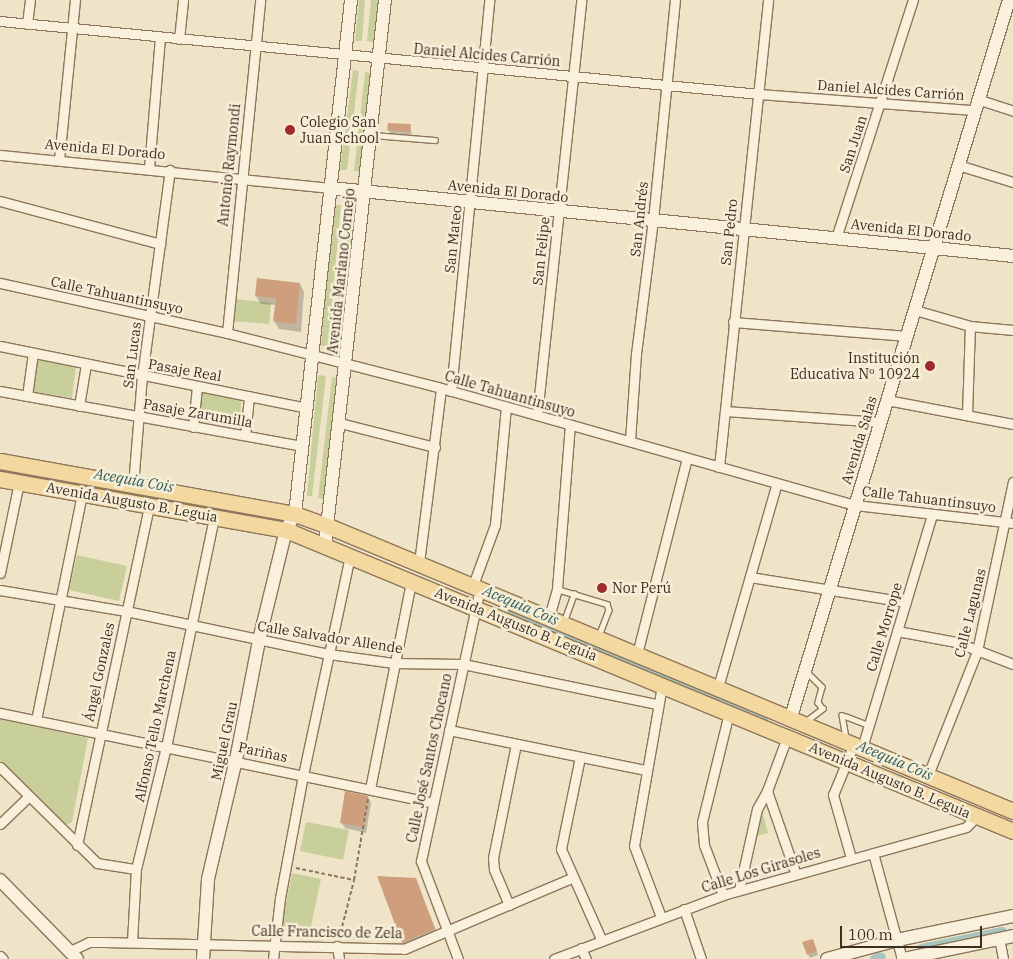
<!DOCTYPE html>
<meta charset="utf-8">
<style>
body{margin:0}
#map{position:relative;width:1013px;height:959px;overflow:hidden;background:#f0e4c8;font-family:"IBM Plex Serif",serif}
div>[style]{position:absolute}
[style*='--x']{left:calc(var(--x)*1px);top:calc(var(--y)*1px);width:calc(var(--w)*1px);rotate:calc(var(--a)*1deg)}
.green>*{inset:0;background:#c9cf9b}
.shadow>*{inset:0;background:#0003}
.canal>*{height:10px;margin:-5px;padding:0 5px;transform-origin:5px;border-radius:5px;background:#a9c4bc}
.building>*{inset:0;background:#cf9f7d}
.path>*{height:2px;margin-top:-1px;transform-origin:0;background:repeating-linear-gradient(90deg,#8d765c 0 4px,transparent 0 6.5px)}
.roads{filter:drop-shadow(1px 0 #8d765c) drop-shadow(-1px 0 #8d765c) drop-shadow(0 1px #8d765c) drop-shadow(0 -1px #8d765c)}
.lane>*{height:4.5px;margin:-2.25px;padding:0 2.25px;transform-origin:2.25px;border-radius:2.25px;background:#faf1dc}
.street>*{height:9px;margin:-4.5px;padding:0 4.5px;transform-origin:4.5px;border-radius:4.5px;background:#faf1dc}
.secondary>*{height:12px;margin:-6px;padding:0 6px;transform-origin:6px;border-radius:6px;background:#faf1dc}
.primary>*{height:15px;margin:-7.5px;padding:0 7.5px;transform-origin:7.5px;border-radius:7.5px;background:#f3d9a0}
.dots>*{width:14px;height:14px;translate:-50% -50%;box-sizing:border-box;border:2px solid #f7eed8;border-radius:50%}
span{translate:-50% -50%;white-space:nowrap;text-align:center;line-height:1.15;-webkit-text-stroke:5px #f7eed8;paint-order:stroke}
.street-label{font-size:14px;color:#3d2e20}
.poi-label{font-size:14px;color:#3d2e20}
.left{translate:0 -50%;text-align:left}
.right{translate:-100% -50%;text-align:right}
.water-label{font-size:15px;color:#2f5d5a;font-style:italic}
.scale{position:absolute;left:840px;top:926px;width:142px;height:22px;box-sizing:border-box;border:2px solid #3d2e20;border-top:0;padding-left:6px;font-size:15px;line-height:18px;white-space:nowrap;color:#3d2e20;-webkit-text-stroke:4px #f7eed8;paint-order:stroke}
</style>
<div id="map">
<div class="green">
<div style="clip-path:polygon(359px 0,365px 0,362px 41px,355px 41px)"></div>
<div style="clip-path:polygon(371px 0,378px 0,374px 42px,367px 41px)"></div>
<div style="clip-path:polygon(353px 70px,359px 71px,347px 170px,340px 170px)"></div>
<div style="clip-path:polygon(365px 72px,371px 73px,360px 172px,354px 171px)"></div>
<div style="clip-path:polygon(334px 205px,341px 205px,328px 347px,321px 346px)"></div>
<div style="clip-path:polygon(348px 206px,354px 207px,341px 348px,334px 347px)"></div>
<div style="clip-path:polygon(235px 299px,271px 303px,269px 324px,233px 321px)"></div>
<div style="clip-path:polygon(35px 359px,76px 367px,72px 398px,30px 391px)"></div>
<div style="clip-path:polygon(318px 375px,326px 376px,312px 496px,307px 496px)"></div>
<div style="clip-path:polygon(332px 377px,338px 378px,323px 499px,318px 498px)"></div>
<div style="clip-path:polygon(201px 391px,241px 399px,240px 426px,198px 422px)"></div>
<div style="clip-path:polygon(77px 555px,127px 566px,119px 601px,69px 590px)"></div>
<div style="clip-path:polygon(0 718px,88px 738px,72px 822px,65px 826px,0 761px)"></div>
<div style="clip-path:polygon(761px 807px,768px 833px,752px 837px)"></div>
<div style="clip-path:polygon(306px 822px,349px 830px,343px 860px,300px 851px)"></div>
<div style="clip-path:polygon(292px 873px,321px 879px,310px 931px,281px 926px)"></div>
</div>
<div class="shadow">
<div style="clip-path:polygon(410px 126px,412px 135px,390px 133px,388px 130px)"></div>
<div style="clip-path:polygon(300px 284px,304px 292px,301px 332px,279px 329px,274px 321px,276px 305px,261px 304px,256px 296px)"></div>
<div style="clip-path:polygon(368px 797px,371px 803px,366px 833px,345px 828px,341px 822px)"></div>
<div style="clip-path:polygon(415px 880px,439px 937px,408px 950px,403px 942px)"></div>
<div style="clip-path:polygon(814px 944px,818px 955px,810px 958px,808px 954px)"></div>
</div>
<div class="canal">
<div style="--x:0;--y:471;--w:289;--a:10.6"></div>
<div style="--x:511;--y:615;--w:273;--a:22.6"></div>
<div style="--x:922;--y:949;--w:82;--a:-12"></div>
<div style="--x:875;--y:959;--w:6;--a:-18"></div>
</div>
<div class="building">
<div style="clip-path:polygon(388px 123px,411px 124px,410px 132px,387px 130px)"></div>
<div style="clip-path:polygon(257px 278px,300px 283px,296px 324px,273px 321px,276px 298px,255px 296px)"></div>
<div style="clip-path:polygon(345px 791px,368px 796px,363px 827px,340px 823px)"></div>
<div style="clip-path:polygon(377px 876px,416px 878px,435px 929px,402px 943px)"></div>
<div style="clip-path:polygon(813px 939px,817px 951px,807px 955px,802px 942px)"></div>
</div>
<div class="path">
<div style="--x:296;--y:868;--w:59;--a:11.7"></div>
<div style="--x:339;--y:939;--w:61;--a:-75.7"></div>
<div style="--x:354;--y:880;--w:82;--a:-80.2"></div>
</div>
<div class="roads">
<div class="lane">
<div style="--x:372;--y:135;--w:63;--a:4.5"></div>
<div style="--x:557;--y:589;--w:52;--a:16.7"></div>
<div style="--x:607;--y:604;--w:6;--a:72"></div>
<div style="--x:609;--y:610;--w:28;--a:111"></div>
<div style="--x:564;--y:621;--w:29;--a:-70"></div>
<div style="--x:807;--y:672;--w:21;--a:45"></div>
<div style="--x:822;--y:687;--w:16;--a:105"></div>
<div style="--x:818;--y:702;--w:7;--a:56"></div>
<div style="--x:842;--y:715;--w:22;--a:80"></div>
<div style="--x:845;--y:716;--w:26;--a:21"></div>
<div style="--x:806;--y:721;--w:21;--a:-37"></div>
</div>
<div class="street">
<div style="--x:0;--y:21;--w:763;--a:5.49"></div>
<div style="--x:759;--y:94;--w:215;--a:4.3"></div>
<div style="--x:27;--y:24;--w:24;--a:-83"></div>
<div style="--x:179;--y:39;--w:39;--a:-84"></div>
<div style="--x:977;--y:99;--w:38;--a:18"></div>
<div style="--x:0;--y:155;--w:333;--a:5.7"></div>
<div style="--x:59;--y:160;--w:161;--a:-84.3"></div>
<div style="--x:958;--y:165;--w:58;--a:17.2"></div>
<div style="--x:149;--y:168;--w:131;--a:-85.2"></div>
<div style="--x:0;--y:201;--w:166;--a:15"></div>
<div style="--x:836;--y:238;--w:250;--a:-72.1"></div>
<div style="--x:0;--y:283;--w:232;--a:12.4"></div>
<div style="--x:227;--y:333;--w:221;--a:14.4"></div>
<div style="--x:441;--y:388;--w:430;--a:15.8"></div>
<div style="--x:855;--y:505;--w:159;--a:6.5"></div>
<div style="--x:915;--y:310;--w:57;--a:16.2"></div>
<div style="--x:970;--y:326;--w:43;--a:5.3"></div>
<div style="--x:733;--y:322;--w:175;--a:4.6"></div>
<div style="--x:227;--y:333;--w:335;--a:-84.3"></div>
<div style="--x:0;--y:346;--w:313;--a:11.4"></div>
<div style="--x:0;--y:391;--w:308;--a:10.3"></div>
<div style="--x:451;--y:391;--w:393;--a:-84.4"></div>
<div style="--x:27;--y:396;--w:43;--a:-82.1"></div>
<div style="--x:887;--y:400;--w:128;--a:10.8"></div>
<div style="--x:79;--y:406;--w:43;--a:-80.5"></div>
<div style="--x:725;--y:411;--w:155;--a:4.1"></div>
<div style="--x:537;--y:415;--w:417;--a:-83.9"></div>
<div style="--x:967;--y:415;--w:89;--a:-88.1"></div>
<div style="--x:340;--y:423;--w:98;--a:14.2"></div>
<div style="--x:193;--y:427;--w:41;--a:-84.4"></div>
<div style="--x:245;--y:435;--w:39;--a:-84"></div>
<div style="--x:630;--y:441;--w:87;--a:-86.1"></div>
<div style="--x:636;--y:354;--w:135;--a:-82.8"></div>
<div style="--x:653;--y:220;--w:221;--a:-84.3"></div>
<div style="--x:719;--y:467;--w:470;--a:-84"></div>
<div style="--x:133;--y:485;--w:109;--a:-85.3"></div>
<div style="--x:142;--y:376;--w:208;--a:-82.3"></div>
<div style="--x:419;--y:563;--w:176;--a:-82.8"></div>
<div style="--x:0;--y:573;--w:93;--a:-78.2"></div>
<div style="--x:750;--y:577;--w:158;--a:9.1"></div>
<div style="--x:473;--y:585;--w:64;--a:-69.9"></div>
<div style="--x:495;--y:525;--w:119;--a:-84.7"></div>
<div style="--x:0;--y:590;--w:128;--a:9.5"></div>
<div style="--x:126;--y:611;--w:208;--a:12"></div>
<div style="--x:329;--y:654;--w:65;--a:8"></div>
<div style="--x:393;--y:663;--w:70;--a:0.8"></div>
<div style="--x:463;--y:664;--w:198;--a:11.7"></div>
<div style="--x:549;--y:617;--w:29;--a:-74"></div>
<div style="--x:557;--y:589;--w:165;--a:-85.5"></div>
<div style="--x:897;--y:631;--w:60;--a:10.6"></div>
<div style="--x:956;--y:642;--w:61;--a:21.1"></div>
<div style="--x:637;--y:654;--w:202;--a:-75.7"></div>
<div style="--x:718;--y:687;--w:212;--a:-73.9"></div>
<div style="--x:0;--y:713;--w:442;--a:11.7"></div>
<div style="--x:36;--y:720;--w:232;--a:-78.5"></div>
<div style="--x:449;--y:730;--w:201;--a:11.5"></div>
<div style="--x:787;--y:737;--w:58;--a:110.3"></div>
<div style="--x:767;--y:791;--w:86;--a:70.9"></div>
<div style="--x:862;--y:748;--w:243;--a:-73.3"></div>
<div style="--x:580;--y:757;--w:94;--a:101.7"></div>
<div style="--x:561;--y:849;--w:98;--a:66"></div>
<div style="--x:0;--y:767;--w:136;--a:44.7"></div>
<div style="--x:97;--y:863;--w:39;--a:9"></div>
<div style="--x:928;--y:775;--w:133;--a:-68.4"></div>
<div style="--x:977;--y:651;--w:173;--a:-78"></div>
<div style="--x:370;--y:789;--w:212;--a:-78.8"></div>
<div style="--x:0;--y:824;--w:40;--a:-44"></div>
<div style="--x:77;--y:845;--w:348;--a:-78"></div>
<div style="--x:873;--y:853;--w:110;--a:74.7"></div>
<div style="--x:851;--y:858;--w:66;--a:-105.9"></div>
<div style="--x:833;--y:795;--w:55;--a:-67.6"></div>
<div style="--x:739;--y:890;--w:83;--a:-77.5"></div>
<div style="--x:757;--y:809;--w:21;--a:-61"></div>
<div style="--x:723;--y:895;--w:53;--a:-110.8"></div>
<div style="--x:704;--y:845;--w:23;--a:-95"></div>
<div style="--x:702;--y:822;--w:112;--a:-76.1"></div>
<div style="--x:509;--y:905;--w:39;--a:-113"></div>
<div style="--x:494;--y:869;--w:11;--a:-95"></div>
<div style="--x:493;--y:858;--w:116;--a:-78.6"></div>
<div style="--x:684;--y:909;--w:53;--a:71.2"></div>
<div style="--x:661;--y:917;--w:76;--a:-110.8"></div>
<div style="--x:634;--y:846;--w:163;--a:-80.1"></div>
<div style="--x:999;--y:938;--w:21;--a:79"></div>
<div style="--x:132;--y:942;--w:73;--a:-86.9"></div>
<div style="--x:136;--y:869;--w:126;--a:-76.2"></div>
<div style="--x:166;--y:747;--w:235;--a:-78.2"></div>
<div style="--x:337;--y:946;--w:13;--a:81"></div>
<div style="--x:581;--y:948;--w:12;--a:66"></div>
<div style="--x:70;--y:951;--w:21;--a:-25"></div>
<div style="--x:89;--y:942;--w:15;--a:0"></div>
<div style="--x:104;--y:942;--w:300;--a:1.3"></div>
<div style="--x:404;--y:949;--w:181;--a:-23"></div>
<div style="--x:0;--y:956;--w:4;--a:45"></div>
<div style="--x:273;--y:959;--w:61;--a:-83.5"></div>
<div style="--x:280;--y:898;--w:125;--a:-79.4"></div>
<div style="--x:303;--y:775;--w:224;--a:-77.9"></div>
<div style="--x:458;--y:959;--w:105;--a:-110.7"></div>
<div style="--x:421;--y:861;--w:279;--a:-77.8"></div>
<div style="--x:554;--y:959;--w:181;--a:-20.7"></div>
<div style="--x:723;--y:895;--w:252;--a:-15.6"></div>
<div style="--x:966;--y:827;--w:16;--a:-45"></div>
</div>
<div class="secondary">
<div style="--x:331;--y:188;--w:685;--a:5.69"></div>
<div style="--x:325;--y:545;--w:548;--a:-83.72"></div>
<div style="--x:791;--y:717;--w:749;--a:-73.09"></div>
<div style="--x:0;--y:880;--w:110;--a:45.7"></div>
<div style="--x:203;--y:959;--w:80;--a:-86.4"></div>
<div style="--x:208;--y:879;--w:122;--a:-76.8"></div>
<div style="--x:236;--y:760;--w:122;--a:-79.1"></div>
<div style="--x:259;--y:640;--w:113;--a:-76.2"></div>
<div style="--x:286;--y:530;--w:18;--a:-61"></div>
<div style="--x:295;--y:514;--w:517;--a:-83.78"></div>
<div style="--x:827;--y:959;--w:73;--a:-15.2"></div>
<div style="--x:897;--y:940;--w:118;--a:-11.7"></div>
<div style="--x:903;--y:959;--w:112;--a:-11.8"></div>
</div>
<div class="primary">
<div style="--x:0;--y:461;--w:300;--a:10.2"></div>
<div style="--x:295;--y:514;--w:35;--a:20"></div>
<div style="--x:328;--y:526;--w:742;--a:22.59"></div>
<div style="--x:0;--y:479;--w:291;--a:10.1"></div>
<div style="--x:286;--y:530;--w:787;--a:22.49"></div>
</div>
</div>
<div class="dots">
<div style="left:290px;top:130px;background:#9e2a2b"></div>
<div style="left:930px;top:366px;background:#9e2a2b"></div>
<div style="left:602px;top:588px;background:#9e2a2b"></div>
</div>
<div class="street-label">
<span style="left:487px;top:55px;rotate:5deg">Daniel Alcides Carrión</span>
<span style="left:891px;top:90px;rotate:4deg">Daniel Alcides Carrión</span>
<span style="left:853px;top:144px;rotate:-72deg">San Juan</span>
<span style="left:105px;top:149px;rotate:5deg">Avenida El Dorado</span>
<span style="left:229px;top:165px;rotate:-84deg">Antonio Raymondi</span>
<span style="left:508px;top:191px;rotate:6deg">Avenida El Dorado</span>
<span style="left:639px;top:219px;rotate:-84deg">San Andrés</span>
<span style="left:911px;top:230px;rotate:6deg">Avenida El Dorado</span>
<span style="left:729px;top:232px;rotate:-84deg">San Pedro</span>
<span style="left:453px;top:239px;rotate:-84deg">San Mateo</span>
<span style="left:541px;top:251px;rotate:-84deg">San Felipe</span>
<span style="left:341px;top:271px;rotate:-84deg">Avenida Mariano Cornejo</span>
<span style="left:117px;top:295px;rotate:12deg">Calle Tahuantinsuyo</span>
<span style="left:132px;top:355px;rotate:-83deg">San Lucas</span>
<span style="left:185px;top:370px;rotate:10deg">Pasaje Real</span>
<span style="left:510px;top:394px;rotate:16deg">Calle Tahuantinsuyo</span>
<span style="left:198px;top:413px;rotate:10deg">Pasaje Zarumilla</span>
<span style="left:859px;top:440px;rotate:-73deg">Avenida Salas</span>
<span style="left:929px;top:499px;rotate:7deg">Calle Tahuantinsuyo</span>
<span style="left:132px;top:502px;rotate:10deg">Avenida Augusto B. Leguia</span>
<span style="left:970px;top:613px;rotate:-76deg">Calle Lagunas</span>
<span style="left:516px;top:624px;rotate:22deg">Avenida Augusto B. Leguia</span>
<span style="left:884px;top:627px;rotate:-73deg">Calle Morrope</span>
<span style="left:330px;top:637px;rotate:9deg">Calle Salvador Allende</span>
<span style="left:99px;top:672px;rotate:-78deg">Ángel Gonzales</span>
<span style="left:155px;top:726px;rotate:-78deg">Alfonso Tello Marchena</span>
<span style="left:224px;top:741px;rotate:-78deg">Miguel Grau</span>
<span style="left:263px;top:752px;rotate:12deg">Pariñas</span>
<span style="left:429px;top:758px;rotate:-78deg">Calle José Santos Chocano</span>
<span style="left:890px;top:780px;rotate:23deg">Avenida Augusto B. Leguia</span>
<span style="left:761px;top:870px;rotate:-17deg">Calle Los Girasoles</span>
<span style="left:327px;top:932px;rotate:1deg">Calle Francisco de Zela</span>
</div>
<div class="poi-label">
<span class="left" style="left:300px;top:130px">Colegio San<br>Juan School</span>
<span class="right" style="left:920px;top:366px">Institución<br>Educativa Nº 10924</span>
<span class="left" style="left:612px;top:588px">Nor Perú</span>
</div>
<div class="water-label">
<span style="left:134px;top:480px;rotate:10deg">Acequia Cois</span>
<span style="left:521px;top:605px;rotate:23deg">Acequia Cois</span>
<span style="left:895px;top:760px;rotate:23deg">Acequia Cois</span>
</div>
<div class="scale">100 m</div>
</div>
